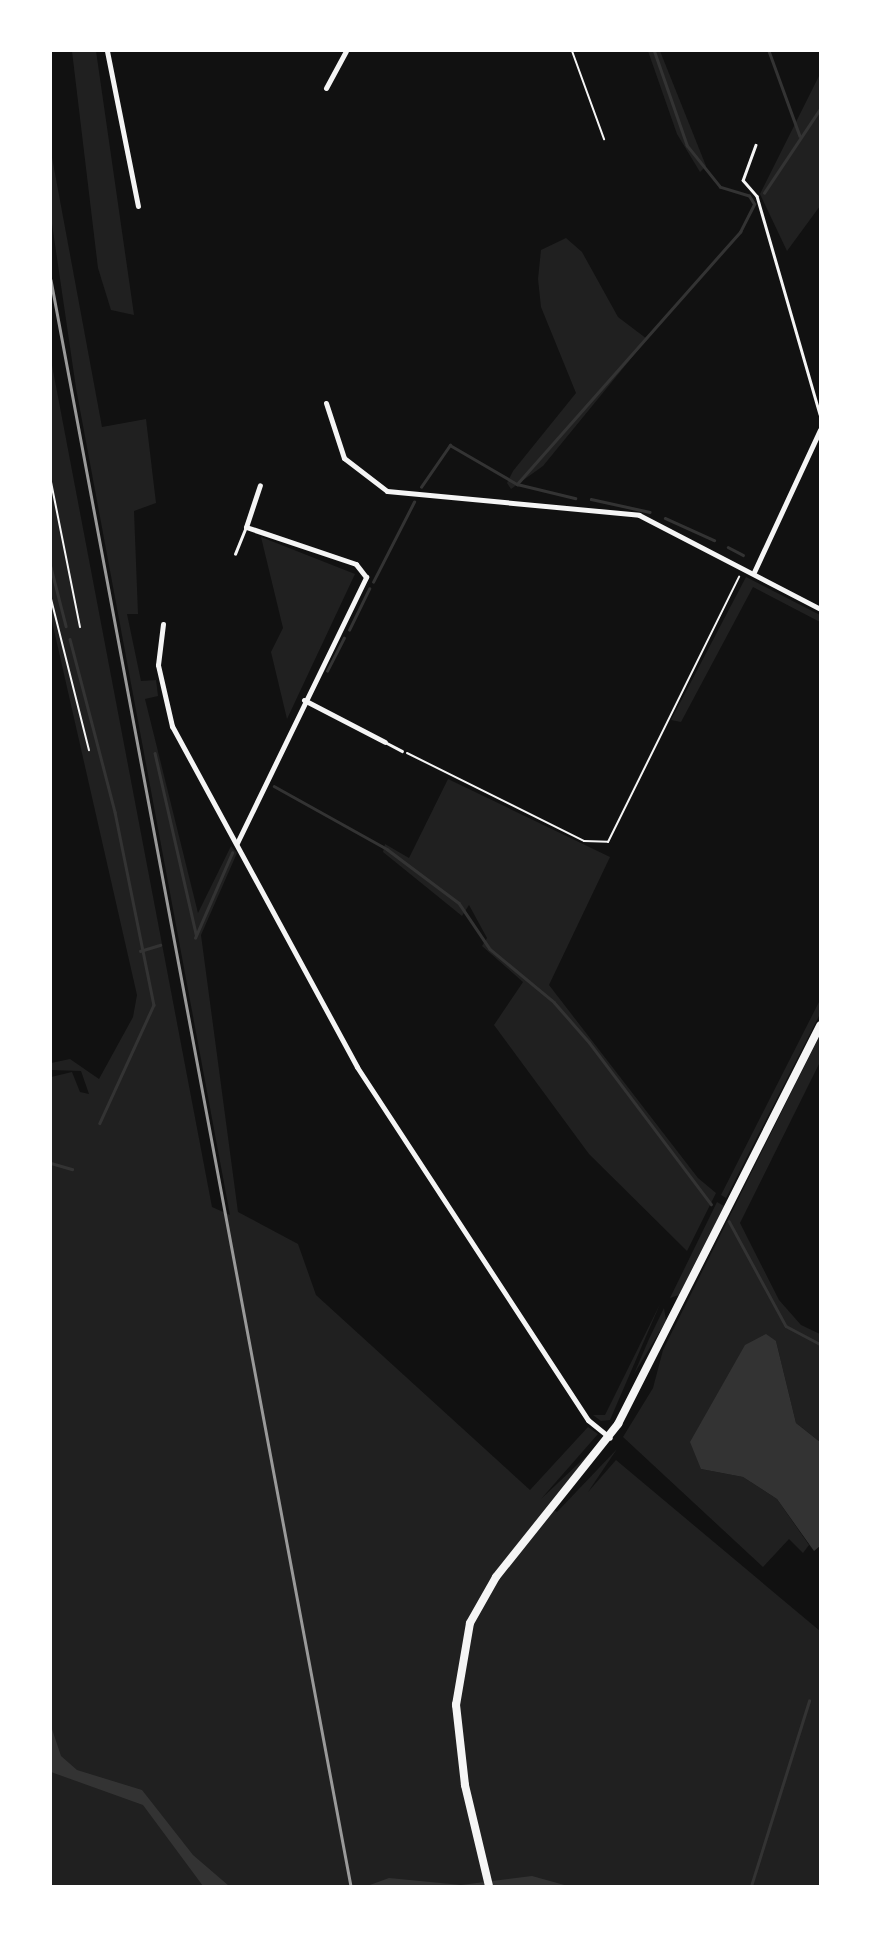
<!DOCTYPE html>
<style>
body{margin:0}
#map{position:relative;width:871px;height:1937px;overflow:hidden;background:#111;font-family:Merriweather,serif}
div>[style]{position:absolute}
[style*='--x']{left:calc(var(--x)*1px);top:calc(var(--y)*1px);width:calc(var(--w)*1px);rotate:calc(var(--a)*1deg)}
.green>*{inset:0;background:#202020}
.water>*{inset:0;background:#333}
.stream>*{height:2.5px;margin:-1.25px;padding:0 1.25px;transform-origin:1.25px;border-radius:1.25px;background:#333}
.path>*{height:2px;margin:-1px;padding:0 1px;transform-origin:1px;border-radius:1px;background:#f5f5f5}
.service>*{height:2.5px;margin:-1.25px;padding:0 1.25px;transform-origin:1.25px;border-radius:1.25px;background:#f5f5f5}
.minor>*{height:5px;margin:-2.5px;padding:0 2.5px;transform-origin:2.5px;border-radius:2.5px;background:#f5f5f5}
.secondary>*{height:8px;margin:-4px;padding:0 4px;transform-origin:4px;border-radius:4px;background:#f5f5f5}
.rail>*{height:2.5px;margin:-1.25px;padding:0 1.25px;transform-origin:1.25px;border-radius:1.25px;background:#9a9a9a}
span{translate:-50% -50%;white-space:nowrap;text-align:center;line-height:1.15;-webkit-text-stroke:7px #fff;paint-order:stroke}
.frame{position:absolute;inset:0;border:52px solid #fff;pointer-events:none}
</style>
<div id="map">
<div class="green">
<div style="clip-path:polygon(72px 51px,96px 51px,134px 315px,111px 310px,98px 268px)"></div>
<div style="clip-path:polygon(648px 51px,660px 51px,706px 166px,700px 172px,677px 134px)"></div>
<div style="clip-path:polygon(820px 74px,820px 206px,787px 251px,760px 194px)"></div>
<div style="clip-path:polygon(51px 152px,102px 427px,146px 419px,156px 503px,134px 511px,138px 614px,127px 614px,141px 681px,156px 680px,158px 696px,145px 699px,198px 913px,231px 846px,237px 853px,201px 935px,238px 1212px,298px 1244px,316px 1295px,530px 1490px,588px 1427px,598px 1434px,541px 1499px,596px 1447px,550px 1507px,557px 1512px,617px 1449px,588px 1492px,616px 1460px,820px 1631px,820px 1886px,51px 1886px,51px 1077px,72px 1072px,80px 1092px,89px 1094px,81px 1071px,51px 1070px,51px 1063px,70px 1059px,99px 1079px,133px 1017px,137px 995px,51px 617px,51px 360px,212px 1207px,230px 1215px,76px 388px,51px 217px)"></div>
<div style="clip-path:polygon(566px 238px,582px 252px,618px 317px,647px 339px,543px 466px,511px 489px,507px 483px,513px 471px,576px 393px,541px 307px,538px 279px,541px 250px)"></div>
<div style="clip-path:polygon(261px 537px,355px 574px,287px 719px,271px 652px,283px 628px)"></div>
<div style="clip-path:polygon(746px 577px,820px 615px,820px 622px,753px 587px,681px 722px,671px 720px)"></div>
<div style="clip-path:polygon(448px 779px,610px 857px,549px 985px,698px 1178px,716px 1193px,687px 1251px,589px 1154px,494px 1025px,523px 982px,482px 946px,487px 938px,469px 905px,462px 916px,383px 852px,385px 844px,409px 858px)"></div>
<div style="clip-path:polygon(820px 1000px,820px 1014px,726px 1198px,721px 1195px)"></div>
<div style="clip-path:polygon(820px 1035px,820px 1062px,740px 1223px,779px 1300px,801px 1325px,820px 1334px,820px 1442px,796px 1423px,776px 1341px,701px 1469px,743px 1477px,777px 1499px,809px 1545px,803px 1553px,789px 1539px,763px 1567px,623px 1437px,653px 1388px,663px 1350px)"></div>
<div style="clip-path:polygon(717px 1202px,724px 1206px,679px 1295px,670px 1298px)"></div>
<div style="clip-path:polygon(660px 1304px,610px 1420px,601px 1421px,593px 1415px,605px 1415px)"></div>
<div style="clip-path:polygon(664px 1308px,666px 1321px,634px 1374px,649px 1339px)"></div>
</div>
<div class="water">
<div style="clip-path:polygon(766px 1334px,776px 1341px,796px 1423px,820px 1442px,820px 1546px,814px 1551px,777px 1499px,743px 1477px,701px 1469px,690px 1442px,745px 1345px)"></div>
<div style="clip-path:polygon(51px 1726px,61px 1756px,77px 1770px,142px 1790px,193px 1855px,229px 1886px,203px 1886px,143px 1805px,51px 1772px)"></div>
<div style="clip-path:polygon(532px 1876px,568px 1886px,367px 1886px,389px 1878px,461px 1885px)"></div>
</div>
<div class="stream">
<div style="--x:769;--y:51;--w:90;--a:70"></div>
<div style="--x:764;--y:193;--w:101;--a:-56.3"></div>
<div style="--x:517;--y:484;--w:60;--a:13.6"></div>
<div style="--x:421;--y:487;--w:51;--a:-55.4"></div>
<div style="--x:450;--y:445;--w:78;--a:30.2"></div>
<div style="--x:517;--y:484;--w:337;--a:-48.5"></div>
<div style="--x:740;--y:232;--w:31;--a:-63"></div>
<div style="--x:754;--y:204;--w:9;--a:-122"></div>
<div style="--x:749;--y:196;--w:30;--a:-163"></div>
<div style="--x:720;--y:187;--w:53;--a:-128.8"></div>
<div style="--x:687;--y:146;--w:101;--a:-109.2"></div>
<div style="--x:591;--y:499;--w:60;--a:12.4"></div>
<div style="--x:665;--y:518;--w:54;--a:24.2"></div>
<div style="--x:728;--y:547;--w:17;--a:28"></div>
<div style="--x:51;--y:567;--w:61;--a:75.7"></div>
<div style="--x:373;--y:582;--w:90;--a:-62.9"></div>
<div style="--x:349;--y:630;--w:46;--a:-64"></div>
<div style="--x:70;--y:639;--w:179;--a:75.4"></div>
<div style="--x:115;--y:812;--w:197;--a:78.6"></div>
<div style="--x:154;--y:1005;--w:130;--a:114.6"></div>
<div style="--x:327;--y:671;--w:37;--a:-63"></div>
<div style="--x:155;--y:753;--w:186;--a:77.2"></div>
<div style="--x:274;--y:786;--w:129;--a:29.1"></div>
<div style="--x:387;--y:849;--w:90;--a:36.9"></div>
<div style="--x:459;--y:903;--w:55;--a:56"></div>
<div style="--x:490;--y:949;--w:83;--a:39.6"></div>
<div style="--x:554;--y:1002;--w:53;--a:48.8"></div>
<div style="--x:589;--y:1042;--w:203;--a:53"></div>
<div style="--x:195;--y:938;--w:93;--a:-66.5"></div>
<div style="--x:140;--y:951;--w:21;--a:-17"></div>
<div style="--x:51;--y:1163;--w:22;--a:16"></div>
<div style="--x:729;--y:1221;--w:119;--a:61.5"></div>
<div style="--x:786;--y:1326;--w:38;--a:28"></div>
<div style="--x:751;--y:1886;--w:194;--a:-72.6"></div>
</div>
<div class="path">
<div style="--x:572;--y:51;--w:94;--a:70"></div>
<div style="--x:51;--y:482;--w:148;--a:78.7"></div>
<div style="--x:51;--y:599;--w:156;--a:75.9"></div>
<div style="--x:407;--y:753;--w:198;--a:26.4"></div>
<div style="--x:584;--y:841;--w:24;--a:2"></div>
<div style="--x:608;--y:842;--w:296;--a:-63.7"></div>
</div>
<div class="service">
<div style="--x:756;--y:145;--w:37;--a:110"></div>
<div style="--x:743;--y:180;--w:21;--a:49"></div>
<div style="--x:757;--y:196;--w:227;--a:73.9"></div>
<div style="--x:235;--y:554;--w:29;--a:-68"></div>
<div style="--x:387;--y:743;--w:17;--a:28"></div>
</div>
<div class="minor">
<div style="--x:107;--y:51;--w:158;--a:78.7"></div>
<div style="--x:326;--y:88;--w:42;--a:-61.6"></div>
<div style="--x:326;--y:403;--w:58;--a:71.9"></div>
<div style="--x:344;--y:458;--w:54;--a:37.5"></div>
<div style="--x:387;--y:491;--w:253;--a:5.4"></div>
<div style="--x:639;--y:515;--w:204;--a:27.4"></div>
<div style="--x:754;--y:572;--w:157;--a:-65.1"></div>
<div style="--x:163;--y:624;--w:41;--a:97"></div>
<div style="--x:158;--y:665;--w:63;--a:77.1"></div>
<div style="--x:172;--y:726;--w:388;--a:61.5"></div>
<div style="--x:357;--y:1067;--w:422;--a:56.8"></div>
<div style="--x:588;--y:1420;--w:28;--a:39"></div>
<div style="--x:304;--y:700;--w:91;--a:27.4"></div>
<div style="--x:237;--y:843;--w:296;--a:-64.1"></div>
<div style="--x:366;--y:577;--w:16;--a:-128"></div>
<div style="--x:356;--y:564;--w:116;--a:-161.4"></div>
<div style="--x:246;--y:527;--w:44;--a:-71.6"></div>
</div>
<div class="secondary">
<div style="--x:489;--y:1886;--w:104;--a:-103.4"></div>
<div style="--x:465;--y:1785;--w:81;--a:-96.4"></div>
<div style="--x:456;--y:1705;--w:83;--a:-80.3"></div>
<div style="--x:470;--y:1623;--w:53;--a:-60.5"></div>
<div style="--x:496;--y:1577;--w:196;--a:-51.4"></div>
<div style="--x:618;--y:1424;--w:447;--a:-63.1"></div>
</div>
<div class="rail">
<div style="--x:51;--y:280;--w:1634;--a:79.42"></div>
</div>
<div class="frame"></div>
</div>
